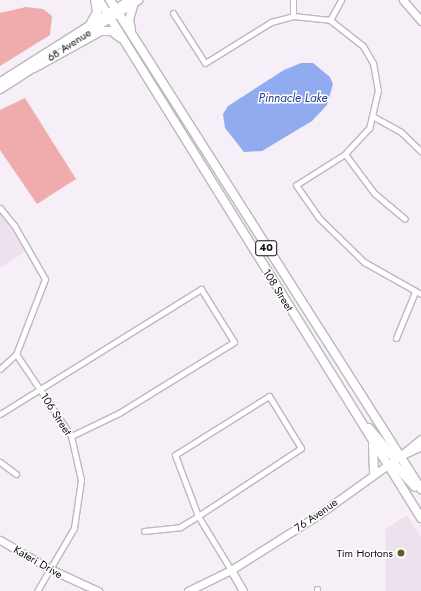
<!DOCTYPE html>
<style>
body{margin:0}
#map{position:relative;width:421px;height:591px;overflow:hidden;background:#f6eff7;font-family:Jost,sans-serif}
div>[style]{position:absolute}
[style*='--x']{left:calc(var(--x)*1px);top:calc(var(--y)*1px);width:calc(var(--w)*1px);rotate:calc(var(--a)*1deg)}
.built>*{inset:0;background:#ede1ee}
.green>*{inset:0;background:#f0abad}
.water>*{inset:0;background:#90abef}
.roads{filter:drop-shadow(1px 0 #bdb7be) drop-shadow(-1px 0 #bdb7be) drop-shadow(0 1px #bdb7be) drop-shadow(0 -1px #bdb7be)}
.street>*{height:5px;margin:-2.5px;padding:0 2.5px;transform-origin:2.5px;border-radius:2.5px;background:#fff}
.secondary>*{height:7px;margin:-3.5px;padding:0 3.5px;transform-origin:3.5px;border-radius:3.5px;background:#fff}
.primary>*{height:8px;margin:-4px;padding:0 4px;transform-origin:4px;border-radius:4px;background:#fff}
.dots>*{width:11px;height:11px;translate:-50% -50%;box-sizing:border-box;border:2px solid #fff;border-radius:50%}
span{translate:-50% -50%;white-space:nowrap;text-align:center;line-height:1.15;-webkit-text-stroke:3px #fff;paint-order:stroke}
.shield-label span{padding:1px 3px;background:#fff;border:1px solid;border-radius:3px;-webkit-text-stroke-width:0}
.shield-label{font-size:10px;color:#100e10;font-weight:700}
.street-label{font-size:11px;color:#100e10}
.poi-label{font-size:11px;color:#100e10}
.right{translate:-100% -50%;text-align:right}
.water-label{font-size:12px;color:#253c8b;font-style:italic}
</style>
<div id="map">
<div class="built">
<div style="clip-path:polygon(0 212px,26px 251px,0 268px)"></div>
<div style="clip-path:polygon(407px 515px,421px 537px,421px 591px,386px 591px,385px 530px)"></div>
</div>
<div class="green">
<div style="clip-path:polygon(26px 7px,43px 9px,52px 16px,50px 35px,0 66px,0 13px)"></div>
<div style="clip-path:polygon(25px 98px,76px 179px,37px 204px,0 150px,0 110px)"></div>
</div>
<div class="water">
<div style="clip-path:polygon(301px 63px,313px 63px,330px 77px,333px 84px,327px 105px,312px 121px,262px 151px,244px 152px,225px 128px,223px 114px,228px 106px,284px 70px)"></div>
</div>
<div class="roads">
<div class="street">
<div style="--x:293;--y:0;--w:16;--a:90"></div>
<div style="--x:173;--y:13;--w:59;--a:57.4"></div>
<div style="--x:205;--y:63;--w:78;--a:-31.8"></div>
<div style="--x:271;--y:22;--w:23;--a:-15"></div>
<div style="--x:293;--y:16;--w:37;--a:6"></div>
<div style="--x:330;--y:20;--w:42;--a:38.2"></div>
<div style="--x:363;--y:46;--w:20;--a:60"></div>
<div style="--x:373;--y:63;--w:27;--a:80"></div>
<div style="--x:378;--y:90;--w:39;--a:103"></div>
<div style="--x:369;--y:128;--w:35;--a:133"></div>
<div style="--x:345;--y:154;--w:58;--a:147.7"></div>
<div style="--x:296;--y:185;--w:39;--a:55"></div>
<div style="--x:318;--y:217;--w:64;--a:44.4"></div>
<div style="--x:364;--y:262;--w:65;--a:29.3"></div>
<div style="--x:330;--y:20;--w:23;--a:-61"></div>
<div style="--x:374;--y:117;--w:31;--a:29"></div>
<div style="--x:401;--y:132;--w:28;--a:44"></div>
<div style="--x:345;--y:154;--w:49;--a:53.4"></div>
<div style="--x:374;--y:193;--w:40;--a:40"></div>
<div style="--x:0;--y:208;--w:22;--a:51"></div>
<div style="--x:14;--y:225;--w:62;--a:60.1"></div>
<div style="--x:45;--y:279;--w:80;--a:111.1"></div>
<div style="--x:16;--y:354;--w:22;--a:137"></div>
<div style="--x:396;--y:338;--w:50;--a:-67.6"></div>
<div style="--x:16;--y:354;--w:99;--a:56.1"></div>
<div style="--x:71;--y:436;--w:45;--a:77.2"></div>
<div style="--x:81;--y:480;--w:49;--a:98.3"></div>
<div style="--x:74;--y:528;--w:73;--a:120.4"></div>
<div style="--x:0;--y:414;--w:237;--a:-31.9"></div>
<div style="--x:201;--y:289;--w:62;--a:58.1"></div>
<div style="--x:234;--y:342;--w:135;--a:148.3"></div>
<div style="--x:119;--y:413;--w:53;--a:154.4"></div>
<div style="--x:0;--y:462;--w:20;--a:37"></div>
<div style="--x:144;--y:531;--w:36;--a:-6"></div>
<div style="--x:180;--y:527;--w:21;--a:-31"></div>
<div style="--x:198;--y:516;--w:123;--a:-33.4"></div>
<div style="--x:301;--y:448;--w:61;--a:-121.6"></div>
<div style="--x:269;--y:396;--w:111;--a:147.9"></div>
<div style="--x:175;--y:455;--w:65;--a:69.3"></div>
<div style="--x:198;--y:516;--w:63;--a:58.6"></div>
<div style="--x:317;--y:591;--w:2;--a:-90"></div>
</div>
<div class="secondary">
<div style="--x:403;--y:0;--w:28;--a:49"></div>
<div style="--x:64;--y:47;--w:88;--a:-32.4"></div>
<div style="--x:0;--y:81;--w:151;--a:-32.3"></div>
<div style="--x:0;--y:89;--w:44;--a:-33"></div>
<div style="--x:400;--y:456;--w:27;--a:-39"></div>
<div style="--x:0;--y:540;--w:58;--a:30.1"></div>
<div style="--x:50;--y:569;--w:53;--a:24.6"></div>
<div style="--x:231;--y:570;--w:24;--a:60"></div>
<div style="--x:188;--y:591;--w:48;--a:-26"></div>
<div style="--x:231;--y:570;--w:103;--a:-32.3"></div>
<div style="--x:318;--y:515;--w:101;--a:-35.7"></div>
<div style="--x:400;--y:456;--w:23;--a:-25"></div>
</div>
<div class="primary">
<div style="--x:99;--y:0;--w:610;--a:58.13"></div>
<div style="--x:110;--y:0;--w:580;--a:57.54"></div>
<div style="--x:91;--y:23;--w:13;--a:-61"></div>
<div style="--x:97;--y:12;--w:12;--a:-99"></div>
<div style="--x:131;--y:29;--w:9;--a:-103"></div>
<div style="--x:129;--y:20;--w:18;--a:-74"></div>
<div style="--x:34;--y:68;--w:77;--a:-28.9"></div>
<div style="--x:101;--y:31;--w:10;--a:0"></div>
<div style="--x:111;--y:31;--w:12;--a:35"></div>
<div style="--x:369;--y:428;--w:35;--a:50"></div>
<div style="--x:392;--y:455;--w:8;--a:7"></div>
<div style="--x:373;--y:444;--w:30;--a:88"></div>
<div style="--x:388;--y:464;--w:8;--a:14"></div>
<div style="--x:396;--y:466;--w:28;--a:48"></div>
</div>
</div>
<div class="dots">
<div style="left:401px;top:553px;background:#655c29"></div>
</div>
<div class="shield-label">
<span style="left:266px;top:248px">40</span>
</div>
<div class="street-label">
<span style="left:69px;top:45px;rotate:-33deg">68 Avenue</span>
<span style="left:278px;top:290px;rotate:58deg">108 Street</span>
<span style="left:56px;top:414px;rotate:57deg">106 Street</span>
<span style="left:316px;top:515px;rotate:-35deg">76 Avenue</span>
<span style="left:38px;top:562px;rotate:30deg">Kateri Drive</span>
</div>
<div class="poi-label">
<span class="right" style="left:393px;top:553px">Tim Hortons</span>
</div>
<div class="water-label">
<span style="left:293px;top:99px">Pinnacle Lake</span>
</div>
</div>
